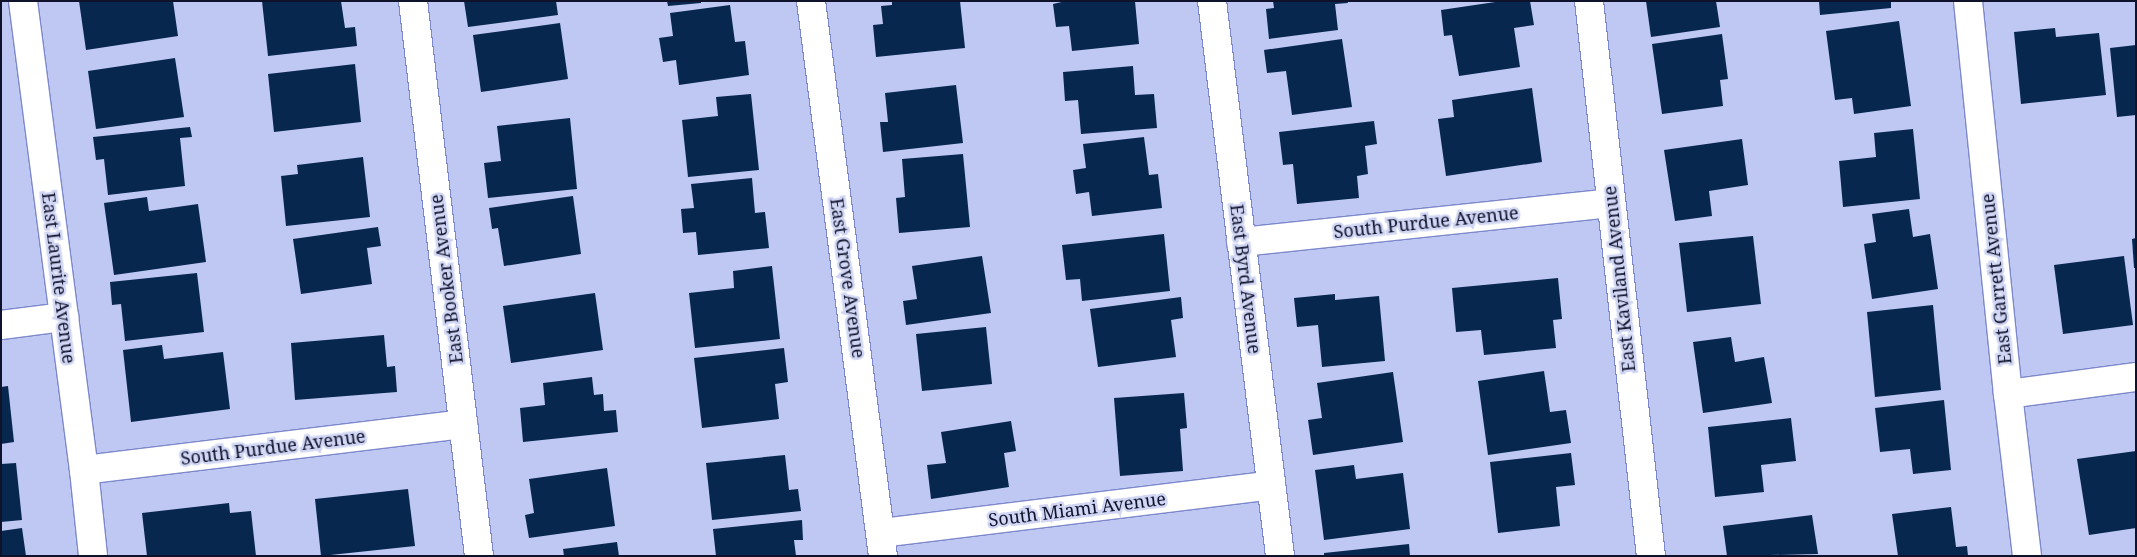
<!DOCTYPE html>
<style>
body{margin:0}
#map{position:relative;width:2137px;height:557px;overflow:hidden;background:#bfc8f3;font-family:"Noto Serif",serif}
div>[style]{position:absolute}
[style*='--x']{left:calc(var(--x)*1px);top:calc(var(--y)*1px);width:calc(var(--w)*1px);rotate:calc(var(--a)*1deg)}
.building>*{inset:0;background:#07274f}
.roads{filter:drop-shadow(1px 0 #7d88cb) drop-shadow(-1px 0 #7d88cb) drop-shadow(0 1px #7d88cb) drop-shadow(0 -1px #7d88cb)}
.minor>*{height:28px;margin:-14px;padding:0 14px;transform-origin:14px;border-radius:14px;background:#fff}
span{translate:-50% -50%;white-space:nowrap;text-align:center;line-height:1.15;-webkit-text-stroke:5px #d0d6f3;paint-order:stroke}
.street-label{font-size:18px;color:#0f122b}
.frame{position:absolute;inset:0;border:2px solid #0f122b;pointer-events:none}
</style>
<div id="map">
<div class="building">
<div style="clip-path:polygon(79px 1px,173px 1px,178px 36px,86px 50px)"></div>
<div style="clip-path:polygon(262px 1px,341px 1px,345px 28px,355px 27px,357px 46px,268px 56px)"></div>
<div style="clip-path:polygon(464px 1px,556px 1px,558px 15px,468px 27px)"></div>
<div style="clip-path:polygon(667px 1px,701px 1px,701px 3px,668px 6px)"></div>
<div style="clip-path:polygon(892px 1px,960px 1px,965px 48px,876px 57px,873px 25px,883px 24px,881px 6px,892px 5px)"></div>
<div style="clip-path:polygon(1066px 1px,1135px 1px,1139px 44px,1072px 51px,1069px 26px,1056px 27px,1053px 4px)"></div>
<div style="clip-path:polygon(1273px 1px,1347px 1px,1348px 3px,1335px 4px,1338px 30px,1269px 39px,1266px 9px,1274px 8px)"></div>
<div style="clip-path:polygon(1502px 1px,1530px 1px,1534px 25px,1514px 28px,1520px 67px,1459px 76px,1452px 35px,1444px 36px,1441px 10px)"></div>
<div style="clip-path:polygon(1646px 1px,1716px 1px,1720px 27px,1651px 37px)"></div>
<div style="clip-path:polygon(1819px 1px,1891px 1px,1891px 8px,1820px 15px)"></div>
<div style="clip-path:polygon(730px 5px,735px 42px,745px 41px,749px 75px,679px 85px,676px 60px,663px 62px,659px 38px,673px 36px,670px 13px)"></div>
<div style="clip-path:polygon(1899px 21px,1911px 106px,1854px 114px,1852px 98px,1835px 100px,1826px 31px)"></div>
<div style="clip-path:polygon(560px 23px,568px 79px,481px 92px,473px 35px)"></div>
<div style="clip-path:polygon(2055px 28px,2056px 37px,2099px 33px,2106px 95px,2021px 104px,2014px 32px)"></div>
<div style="clip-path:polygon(1722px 34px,1728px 79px,1720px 80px,1723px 106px,1662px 114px,1652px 44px)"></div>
<div style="clip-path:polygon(1342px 39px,1352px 107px,1292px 115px,1286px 71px,1267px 73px,1264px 50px)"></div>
<div style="clip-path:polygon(2136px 45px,2136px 115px,2117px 117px,2110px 48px)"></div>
<div style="clip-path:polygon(175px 58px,184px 117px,96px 129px,88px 71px)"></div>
<div style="clip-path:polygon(355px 64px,361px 122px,274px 132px,268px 74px)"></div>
<div style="clip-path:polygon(1133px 66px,1135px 95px,1154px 94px,1157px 128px,1081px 134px,1078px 100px,1065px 101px,1063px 72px)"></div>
<div style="clip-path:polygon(956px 85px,963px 143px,883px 152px,880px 122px,888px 122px,885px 93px)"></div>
<div style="clip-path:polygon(1532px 88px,1542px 162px,1446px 176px,1438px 119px,1454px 117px,1452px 100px)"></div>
<div style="clip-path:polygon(751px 94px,759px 170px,688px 177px,682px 120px,718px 116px,716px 97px)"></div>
<div style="clip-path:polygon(570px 118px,577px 189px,488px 198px,484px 163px,501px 161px,497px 126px)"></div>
<div style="clip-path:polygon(1374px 121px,1377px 144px,1365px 146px,1368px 174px,1357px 176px,1359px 198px,1297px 204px,1293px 164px,1283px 165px,1279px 132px)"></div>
<div style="clip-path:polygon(190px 127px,192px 137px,180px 138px,185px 186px,108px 195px,104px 159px,96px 160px,93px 137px)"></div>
<div style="clip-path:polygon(1913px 129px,1920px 199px,1843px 207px,1839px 161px,1876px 157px,1874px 133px)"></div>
<div style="clip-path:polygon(1144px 137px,1149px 175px,1158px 174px,1162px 208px,1092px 216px,1089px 192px,1076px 194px,1073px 170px,1086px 168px,1083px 144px)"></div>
<div style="clip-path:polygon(1742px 139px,1748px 185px,1709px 191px,1712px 216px,1675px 221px,1664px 150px)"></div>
<div style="clip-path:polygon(963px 154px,970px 227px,899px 233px,896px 198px,905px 197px,902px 159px)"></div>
<div style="clip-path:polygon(363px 157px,370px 217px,286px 226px,281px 176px,298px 174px,297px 165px)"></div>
<div style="clip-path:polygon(752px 178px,755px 213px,765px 212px,769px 248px,698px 255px,696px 232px,683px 233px,681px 209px,694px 208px,691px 184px)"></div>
<div style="clip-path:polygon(573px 196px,581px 254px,504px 266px,498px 228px,492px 229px,489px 208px)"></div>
<div style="clip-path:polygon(147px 197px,149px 211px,198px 204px,206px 262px,114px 275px,104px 203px)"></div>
<div style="clip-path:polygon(1909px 209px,1913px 237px,1930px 234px,1938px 289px,1872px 299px,1864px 244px,1876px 242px,1872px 214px)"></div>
<div style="clip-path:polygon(378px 227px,381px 246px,367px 248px,372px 284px,301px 294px,293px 239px)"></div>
<div style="clip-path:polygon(1164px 234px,1170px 291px,1082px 301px,1080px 279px,1066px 280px,1062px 245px)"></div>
<div style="clip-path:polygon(1753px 236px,1761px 304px,1687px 312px,1679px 243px)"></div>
<div style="clip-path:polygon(2136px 238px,2136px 268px,2134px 268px,2132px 239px)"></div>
<div style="clip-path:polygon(982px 256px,991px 313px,906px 325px,903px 301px,917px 299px,912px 266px)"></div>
<div style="clip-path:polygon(2124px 256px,2133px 325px,2063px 334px,2054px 265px)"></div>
<div style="clip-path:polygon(772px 266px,780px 339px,695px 348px,689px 293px,734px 288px,733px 271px)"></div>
<div style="clip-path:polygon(197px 273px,204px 332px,125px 341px,121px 304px,112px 305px,110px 282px)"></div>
<div style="clip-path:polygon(1558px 278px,1562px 319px,1553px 320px,1556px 348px,1484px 355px,1481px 330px,1456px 332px,1452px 288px)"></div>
<div style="clip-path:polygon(595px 293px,603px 350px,511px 363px,503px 306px)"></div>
<div style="clip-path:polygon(1335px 294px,1335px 300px,1379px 296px,1385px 361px,1322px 367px,1318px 325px,1297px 327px,1294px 298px)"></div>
<div style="clip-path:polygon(1181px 297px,1183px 318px,1171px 320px,1176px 357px,1098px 367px,1090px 309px)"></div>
<div style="clip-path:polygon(1933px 305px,1941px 390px,1875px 397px,1867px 312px)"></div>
<div style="clip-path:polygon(986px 327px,992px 384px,922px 391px,916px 334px)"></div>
<div style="clip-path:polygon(384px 335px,387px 367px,395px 366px,397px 392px,295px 400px,291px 343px)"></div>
<div style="clip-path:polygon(1731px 337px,1735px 362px,1764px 357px,1772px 403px,1703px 413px,1693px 342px)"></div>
<div style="clip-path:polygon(162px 345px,164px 359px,223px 352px,230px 409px,131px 422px,123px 350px)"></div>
<div style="clip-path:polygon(784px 348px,788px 382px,775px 384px,779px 419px,702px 428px,694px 358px)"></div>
<div style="clip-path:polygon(1544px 371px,1550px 412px,1566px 410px,1571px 443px,1488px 455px,1478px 381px)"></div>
<div style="clip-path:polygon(1393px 372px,1403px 442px,1313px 455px,1308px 420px,1322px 418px,1317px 383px)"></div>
<div style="clip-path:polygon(592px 377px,594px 395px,603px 394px,604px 411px,616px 410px,618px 432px,523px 442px,520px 408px,545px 405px,543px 383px)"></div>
<div style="clip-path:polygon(8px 386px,14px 442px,1px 444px,1px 387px)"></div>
<div style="clip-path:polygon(1184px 393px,1187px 428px,1180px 429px,1183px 471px,1120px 476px,1114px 398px)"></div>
<div style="clip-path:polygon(1944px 400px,1951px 470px,1913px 474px,1910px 449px,1880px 452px,1875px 408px)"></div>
<div style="clip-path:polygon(1791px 418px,1796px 461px,1761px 465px,1764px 492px,1715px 497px,1708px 427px)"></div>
<div style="clip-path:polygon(1011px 421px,1016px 451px,1004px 453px,1009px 487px,931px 499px,927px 465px,946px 463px,941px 432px)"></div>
<div style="clip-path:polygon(2136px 451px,2136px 528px,2089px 535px,2077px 459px)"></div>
<div style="clip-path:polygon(1571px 453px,1575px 485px,1556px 487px,1560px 526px,1498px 533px,1490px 462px)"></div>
<div style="clip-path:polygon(785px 455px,789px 490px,798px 489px,801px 511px,712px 520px,706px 463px)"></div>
<div style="clip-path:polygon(16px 463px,22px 520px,1px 522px,1px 464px)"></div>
<div style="clip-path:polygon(1354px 465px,1356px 479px,1403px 473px,1410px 529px,1324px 540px,1315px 470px)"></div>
<div style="clip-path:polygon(607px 468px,615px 526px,529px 538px,525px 515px,534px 513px,529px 479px)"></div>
<div style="clip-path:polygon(408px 489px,415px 546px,321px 556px,315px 499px)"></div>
<div style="clip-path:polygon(229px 503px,230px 513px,251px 511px,256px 556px,147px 556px,142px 513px)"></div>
<div style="clip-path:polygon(1951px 507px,1956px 547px,1967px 546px,1968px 556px,1898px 556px,1892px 514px)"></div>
<div style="clip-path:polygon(1812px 515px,1818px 554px,1727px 556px,1723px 526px)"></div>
<div style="clip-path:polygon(802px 520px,803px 540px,794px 540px,796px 556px,716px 556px,713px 529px)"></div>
<div style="clip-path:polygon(22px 528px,26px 556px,1px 556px,1px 531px)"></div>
<div style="clip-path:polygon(617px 542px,619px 556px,564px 556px,563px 549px)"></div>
<div style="clip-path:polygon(1409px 544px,1410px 556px,1324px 556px,1324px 553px)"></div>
</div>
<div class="roads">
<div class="minor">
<div style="--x:23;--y:1;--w:473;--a:82.6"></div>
<div style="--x:84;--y:470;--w:86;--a:84"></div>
<div style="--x:413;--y:1;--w:559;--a:83.22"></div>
<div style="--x:811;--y:1;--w:560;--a:82.61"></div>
<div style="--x:1212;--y:1;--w:559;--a:83.01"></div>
<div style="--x:1589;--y:1;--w:558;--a:83.63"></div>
<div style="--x:1968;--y:1;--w:395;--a:84.2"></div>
<div style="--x:2008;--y:394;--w:163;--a:83.3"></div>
<div style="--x:1241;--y:242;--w:372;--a:-6"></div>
<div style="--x:1;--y:325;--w:64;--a:-7.2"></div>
<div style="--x:2008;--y:394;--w:129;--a:-7.6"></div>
<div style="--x:84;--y:470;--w:382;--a:-6.9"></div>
<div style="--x:882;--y:533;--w:392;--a:-7"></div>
</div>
</div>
<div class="street-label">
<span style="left:1426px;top:222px;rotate:-6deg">South Purdue Avenue</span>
<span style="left:59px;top:278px;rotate:83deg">East Laurite Avenue</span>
<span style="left:848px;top:278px;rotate:82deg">East Grove Avenue</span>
<span style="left:446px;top:279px;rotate:-97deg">East Booker Avenue</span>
<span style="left:1246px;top:279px;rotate:83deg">East Byrd Avenue</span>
<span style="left:1619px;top:279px;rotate:-96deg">East Kaviland Avenue</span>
<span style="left:1996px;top:279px;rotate:-96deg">East Garrett Avenue</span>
<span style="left:273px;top:447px;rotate:-7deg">South Purdue Avenue</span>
<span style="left:1077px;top:509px;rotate:-7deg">South Miami Avenue</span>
</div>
<div class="frame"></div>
</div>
